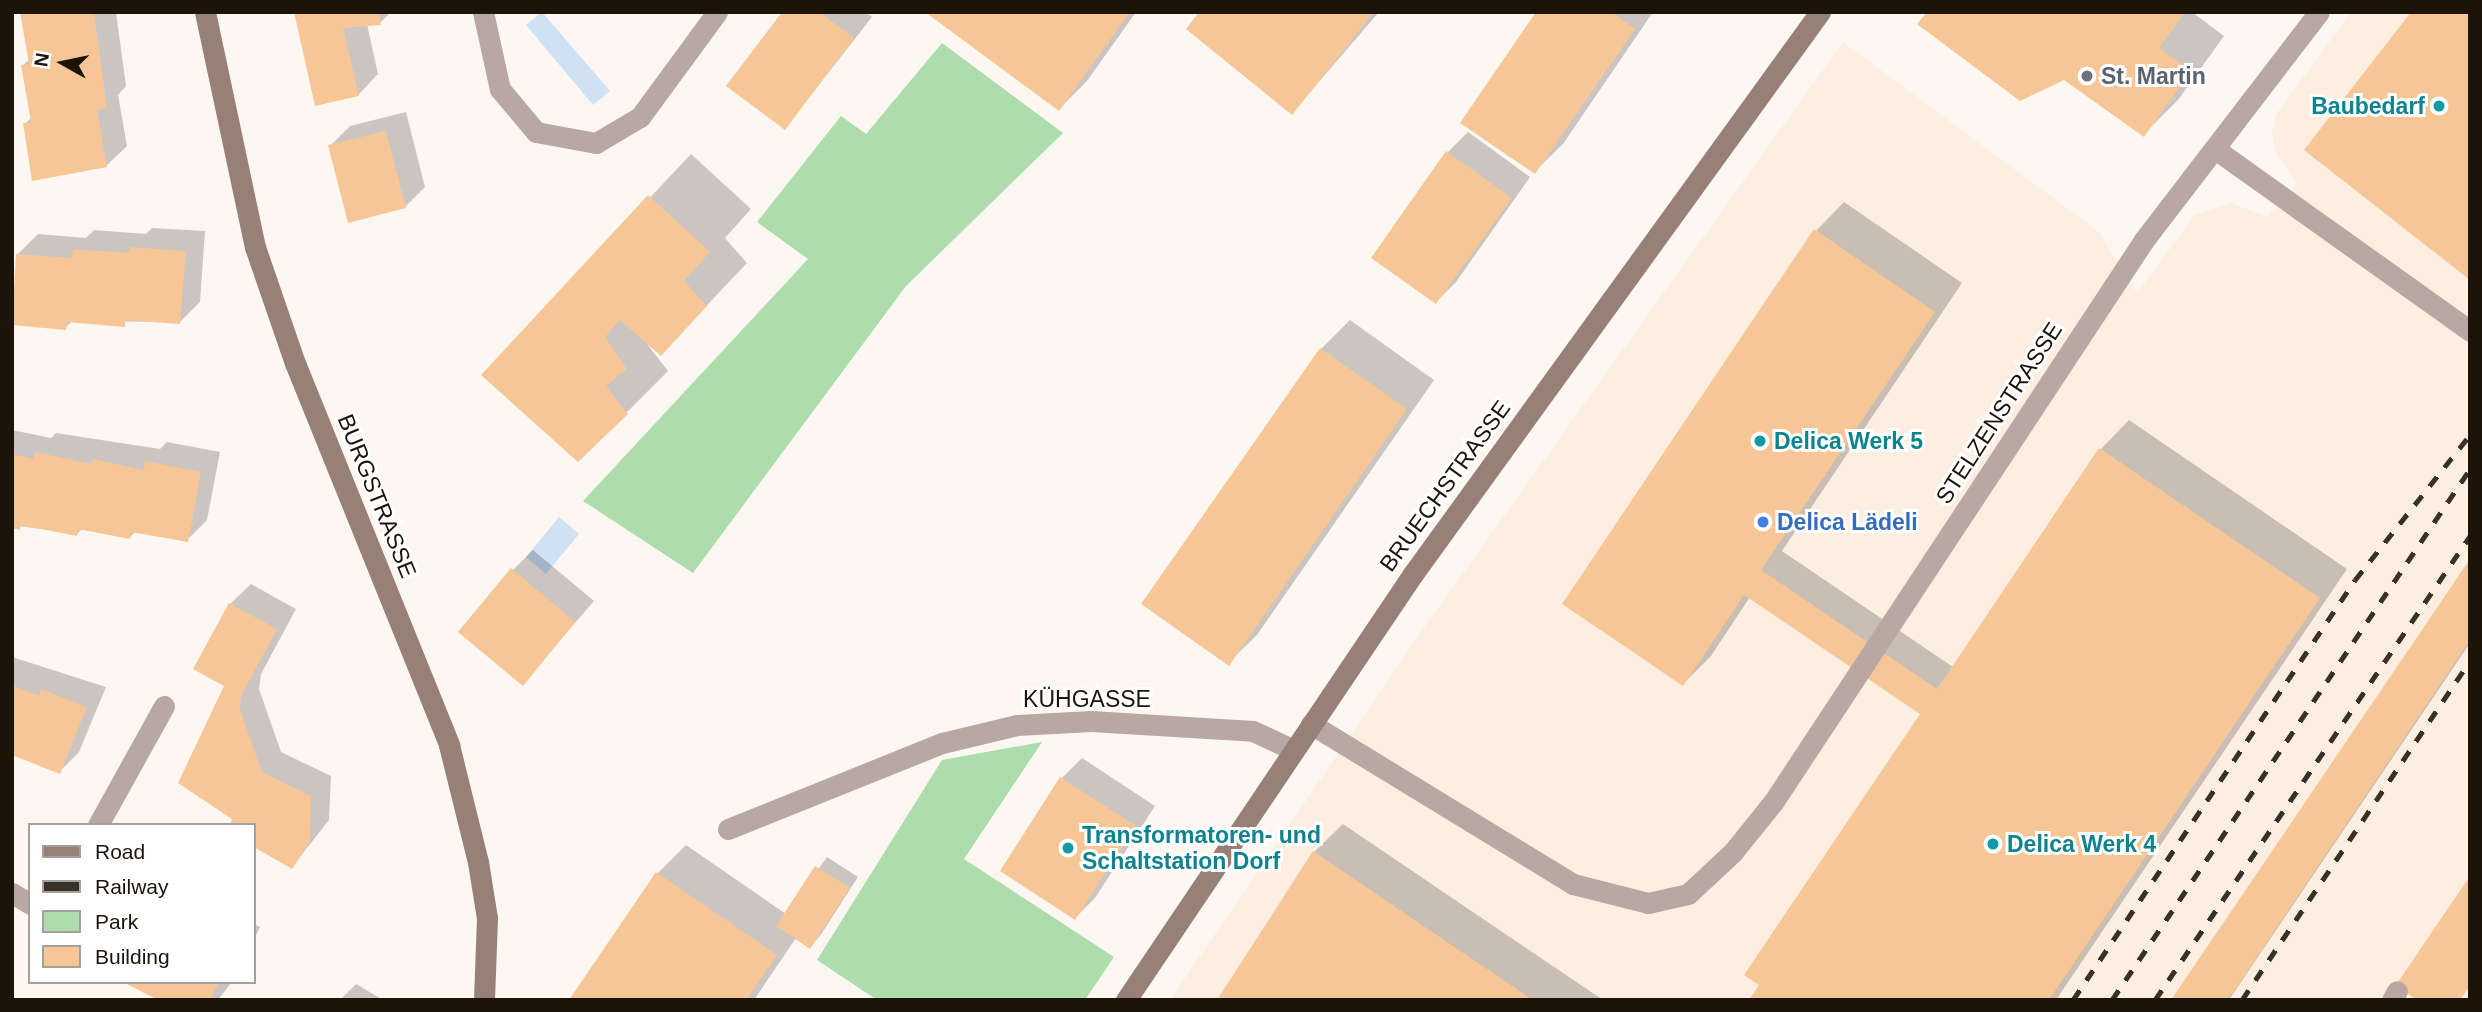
<!DOCTYPE html>
<meta charset="utf-8">
<style>
body{margin:0}
#map{position:relative;width:2482px;height:1012px;overflow:hidden;background:#fdf7f2;font-family:Arial,sans-serif}
div>[style]{position:absolute}
[style*='--x']{left:calc(var(--x)*1px);top:calc(var(--y)*1px);width:calc(var(--w)*1px);rotate:calc(var(--a)*1deg)}
.built>*{inset:0;background:#fceee1}
.green>*{inset:0;background:#addcad}
.water>*{inset:0;background:#cfe2f5}
.shadow>*{inset:0;background:#0003}
.building>*{inset:0;background:#f6c697}
.lane>*{height:21px;margin:-10.5px;padding:0 10.5px;transform-origin:10.5px;border-radius:10.5px;background:#b8a7a2}
.street>*{height:21px;margin:-10.5px;padding:0 10.5px;transform-origin:10.5px;border-radius:10.5px;background:#b8a7a2}
.secondary>*{height:21px;margin:-10.5px;padding:0 10.5px;transform-origin:10.5px;border-radius:10.5px;background:#988079}
.rail>*{height:5px;margin-top:-2.5px;transform-origin:0;background:repeating-linear-gradient(90deg,#393027 0 12px,transparent 0 24px)}
.dots>*{width:19px;height:19px;translate:-50% -50%;box-sizing:border-box;border:4px solid #fff;border-radius:50%}
span{translate:-50% -50%;white-space:nowrap;text-align:center;line-height:1.15;-webkit-text-stroke:6px #fff;paint-order:stroke}
.worship-label{font-size:23px;color:#5b616d;font-weight:700}
.left{translate:0 -50%;text-align:left}
.culture-label{font-size:23px;color:#0d838f;font-weight:700}
.right{translate:-100% -50%;text-align:right}
.street-label{font-size:23px;color:#1c1309}
.shop-label{font-size:23px;color:#366cbe;font-weight:700}
.frame{position:absolute;inset:0;border:14px solid #1c1309;pointer-events:none}
.legend{position:absolute;left:28px;top:823px;width:228px;height:161px;box-sizing:border-box;background:#fff;border:2px solid #a4a19d;margin:0;padding:9px 12px;list-style:none;font-size:21px;color:#1c1309}
.legend li{display:flex;align-items:center;gap:14px;height:35px}
.legend b{width:35px;border:2px solid #a4a19d}
.north{position:absolute;left:28px;top:28px;width:70px;height:70px;-webkit-text-stroke:5px #fff;paint-order:stroke;rotate:279deg;font-size:19px;font-weight:700;line-height:28px;text-align:center;color:#1c1309}
.north::after{content:'';display:block;margin:auto;width:24px;height:32px;background:#1c1309;clip-path:polygon(50% 0,100% 100%,50% 72%,0 100%)}
</style>
<div id="map">
<div class="built">
<div style="clip-path:polygon(2351px 12px,2470px 12px,2470px 1000px,1170px 1000px,1423px 629px,1843px 42px,2099px 232px,2137px 293px,2194px 216px,2231px 203px,2268px 217px,2297px 184px,2275px 152px,2272px 132px,2277px 113px)"></div>
</div>
<div class="green">
<div style="clip-path:polygon(942px 43px,1063px 133px,906px 286px,693px 573px,583px 501px,808px 259px,757px 222px,841px 116px,866px 134px)"></div>
<div style="clip-path:polygon(1042px 742px,964px 859px,1114px 957px,1085px 1000px,877px 1000px,817px 960px,942px 760px)"></div>
</div>
<div class="water">
<div style="clip-path:polygon(542px 12px,610px 91px,593px 105px,526px 25px)"></div>
<div style="clip-path:polygon(559px 517px,579px 534px,546px 574px,526px 557px)"></div>
</div>
<div class="shadow">
<div style="clip-path:polygon(22px 12px,116px 12px,126px 86px,118px 95px,127px 146px,106px 166px,25px 124px,32px 117px,22px 66px,30px 59px)"></div>
<div style="clip-path:polygon(296px 12px,391px 12px,380px 23px,367px 24px,378px 74px,358px 95px)"></div>
<div style="clip-path:polygon(784px 12px,866px 12px,872px 17px,785px 128px)"></div>
<div style="clip-path:polygon(927px 12px,1136px 12px,1087px 81px,1059px 109px)"></div>
<div style="clip-path:polygon(1201px 12px,1379px 12px,1292px 113px)"></div>
<div style="clip-path:polygon(1539px 12px,1653px 12px,1563px 144px,1534px 172px)"></div>
<div style="clip-path:polygon(1929px 12px,2192px 12px,2224px 36px,2178px 100px,2143px 135px,2064px 78px)"></div>
<div style="clip-path:polygon(406px 112px,425px 187px,405px 207px,330px 146px,350px 126px)"></div>
<div style="clip-path:polygon(1468px 132px,1530px 177px,1456px 282px,1436px 302px,1448px 152px)"></div>
<div style="clip-path:polygon(691px 154px,751px 209px,725px 238px,747px 263px,661px 354px,647px 344px,668px 371px,626px 413px,483px 375px)"></div>
<div style="clip-path:polygon(1844px 202px,1962px 283px,1782px 551px,1953px 667px,2101px 449px,2129px 420px,2347px 569px,2056px 1000px,1751px 1000px,1922px 714px,1750px 597px,1711px 656px,1683px 684px,1816px 231px)"></div>
<div style="clip-path:polygon(152px 228px,205px 231px,200px 302px,180px 322px,72px 321px,65px 328px,18px 254px,38px 234px,86px 238px,94px 230px,146px 234px)"></div>
<div style="clip-path:polygon(1350px 320px,1434px 380px,1257px 635px,1228px 663px,1144px 604px,1321px 349px)"></div>
<div style="clip-path:polygon(12px 430px,51px 438px,56px 433px,160px 449px,167px 442px,220px 452px,207px 520px,187px 540px,136px 531px,130px 537px,83px 528px,77px 534px,12px 525px)"></div>
<div style="clip-path:polygon(533px 550px,594px 601px,523px 683px,513px 570px)"></div>
<div style="clip-path:polygon(2470px 562px,2470px 643px,2229px 1000px,2173px 1000px)"></div>
<div style="clip-path:polygon(251px 584px,296px 609px,261px 674px,259px 689px,281px 752px,331px 776px,329px 820px,292px 867px,254px 845px,254px 825px,235px 818px,226px 686px,230px 604px)"></div>
<div style="clip-path:polygon(12px 657px,106px 687px,79px 752px,59px 772px,16px 755px,12px 759px)"></div>
<div style="clip-path:polygon(1082px 758px,1155px 806px,1095px 898px,1075px 918px,1062px 778px)"></div>
<div style="clip-path:polygon(1343px 824px,1603px 1000px,1219px 1000px,1314px 852px)"></div>
<div style="clip-path:polygon(686px 845px,786px 914px,827px 857px,858px 877px,820px 936px,810px 946px,796px 938px,754px 1000px,571px 1000px,658px 873px)"></div>
<div style="clip-path:polygon(254px 924px,260px 927px,254px 939px)"></div>
<div style="clip-path:polygon(127px 982px,232px 982px,218px 1000px,161px 1000px)"></div>
<div style="clip-path:polygon(356px 984px,383px 1000px,340px 1000px)"></div>
</div>
<div class="building">
<div style="clip-path:polygon(20px 12px,94px 12px,107px 108px,97px 110px,107px 167px,32px 181px,23px 123px,31px 122px,21px 65px,29px 64px)"></div>
<div style="clip-path:polygon(294px 12px,379px 12px,381px 25px,343px 28px,359px 96px,315px 106px)"></div>
<div style="clip-path:polygon(782px 12px,819px 12px,854px 38px,785px 130px,726px 86px)"></div>
<div style="clip-path:polygon(925px 12px,1130px 12px,1059px 111px)"></div>
<div style="clip-path:polygon(1199px 12px,1374px 12px,1292px 115px,1186px 29px)"></div>
<div style="clip-path:polygon(1536px 12px,1611px 12px,1635px 29px,1535px 174px,1460px 123px)"></div>
<div style="clip-path:polygon(1927px 12px,2185px 12px,2159px 48px,2191px 71px,2144px 137px,2064px 80px,2020px 101px,1917px 24px)"></div>
<div style="clip-path:polygon(2411px 12px,2470px 12px,2470px 280px,2304px 150px)"></div>
<div style="clip-path:polygon(386px 131px,406px 208px,348px 223px,328px 145px)"></div>
<div style="clip-path:polygon(1446px 151px,1512px 198px,1436px 304px,1371px 258px)"></div>
<div style="clip-path:polygon(648px 195px,710px 252px,684px 281px,707px 306px,661px 356px,620px 320px,605px 337px,627px 369px,606px 386px,628px 414px,578px 462px,481px 375px)"></div>
<div style="clip-path:polygon(1814px 229px,1935px 312px,1761px 570px,1937px 689px,2099px 448px,2320px 598px,2049px 1000px,1749px 1000px,1759px 985px,1744px 975px,1920px 714px,1744px 595px,1683px 686px,1562px 604px)"></div>
<div style="clip-path:polygon(130px 247px,186px 251px,180px 324px,125px 320px,125px 327px,67px 322px,66px 330px,12px 325px,16px 254px,72px 258px,73px 249px,130px 253px)"></div>
<div style="clip-path:polygon(1320px 348px,1407px 409px,1229px 666px,1141px 604px)"></div>
<div style="clip-path:polygon(35px 452px,91px 464px,93px 459px,144px 470px,145px 461px,201px 472px,188px 542px,131px 532px,130px 539px,78px 529px,77px 536px,21px 525px,20px 530px,12px 528px,12px 454px,34px 459px)"></div>
<div style="clip-path:polygon(2470px 559px,2470px 640px,2228px 1000px,2171px 1000px)"></div>
<div style="clip-path:polygon(511px 568px,575px 622px,523px 686px,458px 632px)"></div>
<div style="clip-path:polygon(229px 603px,277px 629px,241px 696px,240px 710px,262px 772px,311px 796px,310px 842px,292px 869px,254px 847px,254px 825px,230px 825px,232px 819px,178px 783px,224px 686px,193px 669px)"></div>
<div style="clip-path:polygon(12px 685px,39px 696px,41px 689px,87px 707px,60px 774px,12px 755px)"></div>
<div style="clip-path:polygon(1060px 777px,1136px 826px,1075px 920px,1000px 871px)"></div>
<div style="clip-path:polygon(1313px 851px,1444px 940px,1533px 1000px,1217px 1000px)"></div>
<div style="clip-path:polygon(815px 866px,850px 888px,810px 949px,776px 926px)"></div>
<div style="clip-path:polygon(656px 872px,777px 955px,746px 1000px,569px 1000px)"></div>
<div style="clip-path:polygon(2470px 876px,2470px 986px,2460px 1000px,2417px 1000px,2396px 985px)"></div>
<div style="clip-path:polygon(123px 982px,219px 982px,210px 1000px,158px 1000px)"></div>
</div>
<div class="lane">
<div style="--x:2215;--y:149;--w:313;--a:35.5"></div>
<div style="--x:2392;--y:1000;--w:10;--a:-61"></div>
</div>
<div class="street">
<div style="--x:483;--y:12;--w:79;--a:77.6"></div>
<div style="--x:500;--y:89;--w:56;--a:50.1"></div>
<div style="--x:536;--y:132;--w:61;--a:10.4"></div>
<div style="--x:596;--y:143;--w:51;--a:-30.6"></div>
<div style="--x:640;--y:117;--w:130;--a:-53.7"></div>
<div style="--x:1311;--y:724;--w:307;--a:31.4"></div>
<div style="--x:1573;--y:884;--w:77;--a:14.2"></div>
<div style="--x:1648;--y:903;--w:41;--a:-12.7"></div>
<div style="--x:1688;--y:894;--w:62;--a:-43"></div>
<div style="--x:1733;--y:852;--w:65;--a:-51.2"></div>
<div style="--x:1774;--y:801;--w:672;--a:-56.59"></div>
<div style="--x:2144;--y:240;--w:287;--a:-52.5"></div>
<div style="--x:98;--y:825;--w:136;--a:-61"></div>
<div style="--x:728;--y:829;--w:231;--a:-21.9"></div>
<div style="--x:942;--y:743;--w:77;--a:-13.5"></div>
<div style="--x:1017;--y:725;--w:74;--a:-3.1"></div>
<div style="--x:1091;--y:721;--w:162;--a:3.5"></div>
<div style="--x:1253;--y:731;--w:45;--a:24.9"></div>
<div style="--x:12;--y:893;--w:21;--a:31"></div>
</div>
<div class="secondary">
<div style="--x:205;--y:12;--w:240;--a:78"></div>
<div style="--x:255;--y:247;--w:123;--a:71"></div>
<div style="--x:295;--y:363;--w:412;--a:68"></div>
<div style="--x:449;--y:745;--w:121;--a:76.1"></div>
<div style="--x:478;--y:862;--w:57;--a:80.9"></div>
<div style="--x:487;--y:918;--w:82;--a:92.1"></div>
<div style="--x:1126;--y:1000;--w:514;--a:-56.03"></div>
<div style="--x:1413;--y:574;--w:694;--a:-54.09"></div>
</div>
<div class="rail">
<div style="--x:2073;--y:1000;--w:506;--a:-56.12"></div>
<div style="--x:2355;--y:580;--w:185;--a:-51.6"></div>
<div style="--x:2112;--y:1000;--w:640;--a:-56.01"></div>
<div style="--x:2155;--y:1000;--w:561;--a:-55.83"></div>
<div style="--x:2242;--y:1000;--w:409;--a:-56.1"></div>
</div>
<div class="dots">
<div style="left:2087px;top:76px;background:#6b7280"></div>
<div style="left:2439px;top:106px;background:#0f9aa8"></div>
<div style="left:1760px;top:441px;background:#0f9aa8"></div>
<div style="left:1763px;top:522px;background:#3f7fe0"></div>
<div style="left:1993px;top:844px;background:#0f9aa8"></div>
<div style="left:1068px;top:848px;background:#0f9aa8"></div>
</div>
<div class="worship-label">
<span class="left" style="left:2101px;top:76px">St. Martin</span>
</div>
<div class="culture-label">
<span class="right" style="left:2425px;top:106px">Baubedarf</span>
<span class="left" style="left:1774px;top:441px">Delica Werk 5</span>
<span class="left" style="left:1082px;top:848px">Transformatoren- und<br>Schaltstation Dorf</span>
<span class="left" style="left:2007px;top:844px">Delica Werk 4</span>
</div>
<div class="street-label">
<span style="left:1999px;top:413px;rotate:-57deg">STELZENSTRASSE</span>
<span style="left:1445px;top:486px;rotate:-54deg">BRUECHSTRASSE</span>
<span style="left:377px;top:496px;rotate:68deg">BURGSTRASSE</span>
<span style="left:1087px;top:699px">KÜHGASSE</span>
</div>
<div class="shop-label">
<span class="left" style="left:1777px;top:522px">Delica Lädeli</span>
</div>
<div class="frame"></div>
<ul class="legend">
<li><b style="height:9px;background:#988079"></b>Road</li>
<li><b style="height:9px;background:#393027"></b>Railway</li>
<li><b style="height:19px;background:#addcad"></b>Park</li>
<li><b style="height:19px;background:#f6c697"></b>Building</li>
</ul>
<div class="north">N</div>
</div>
